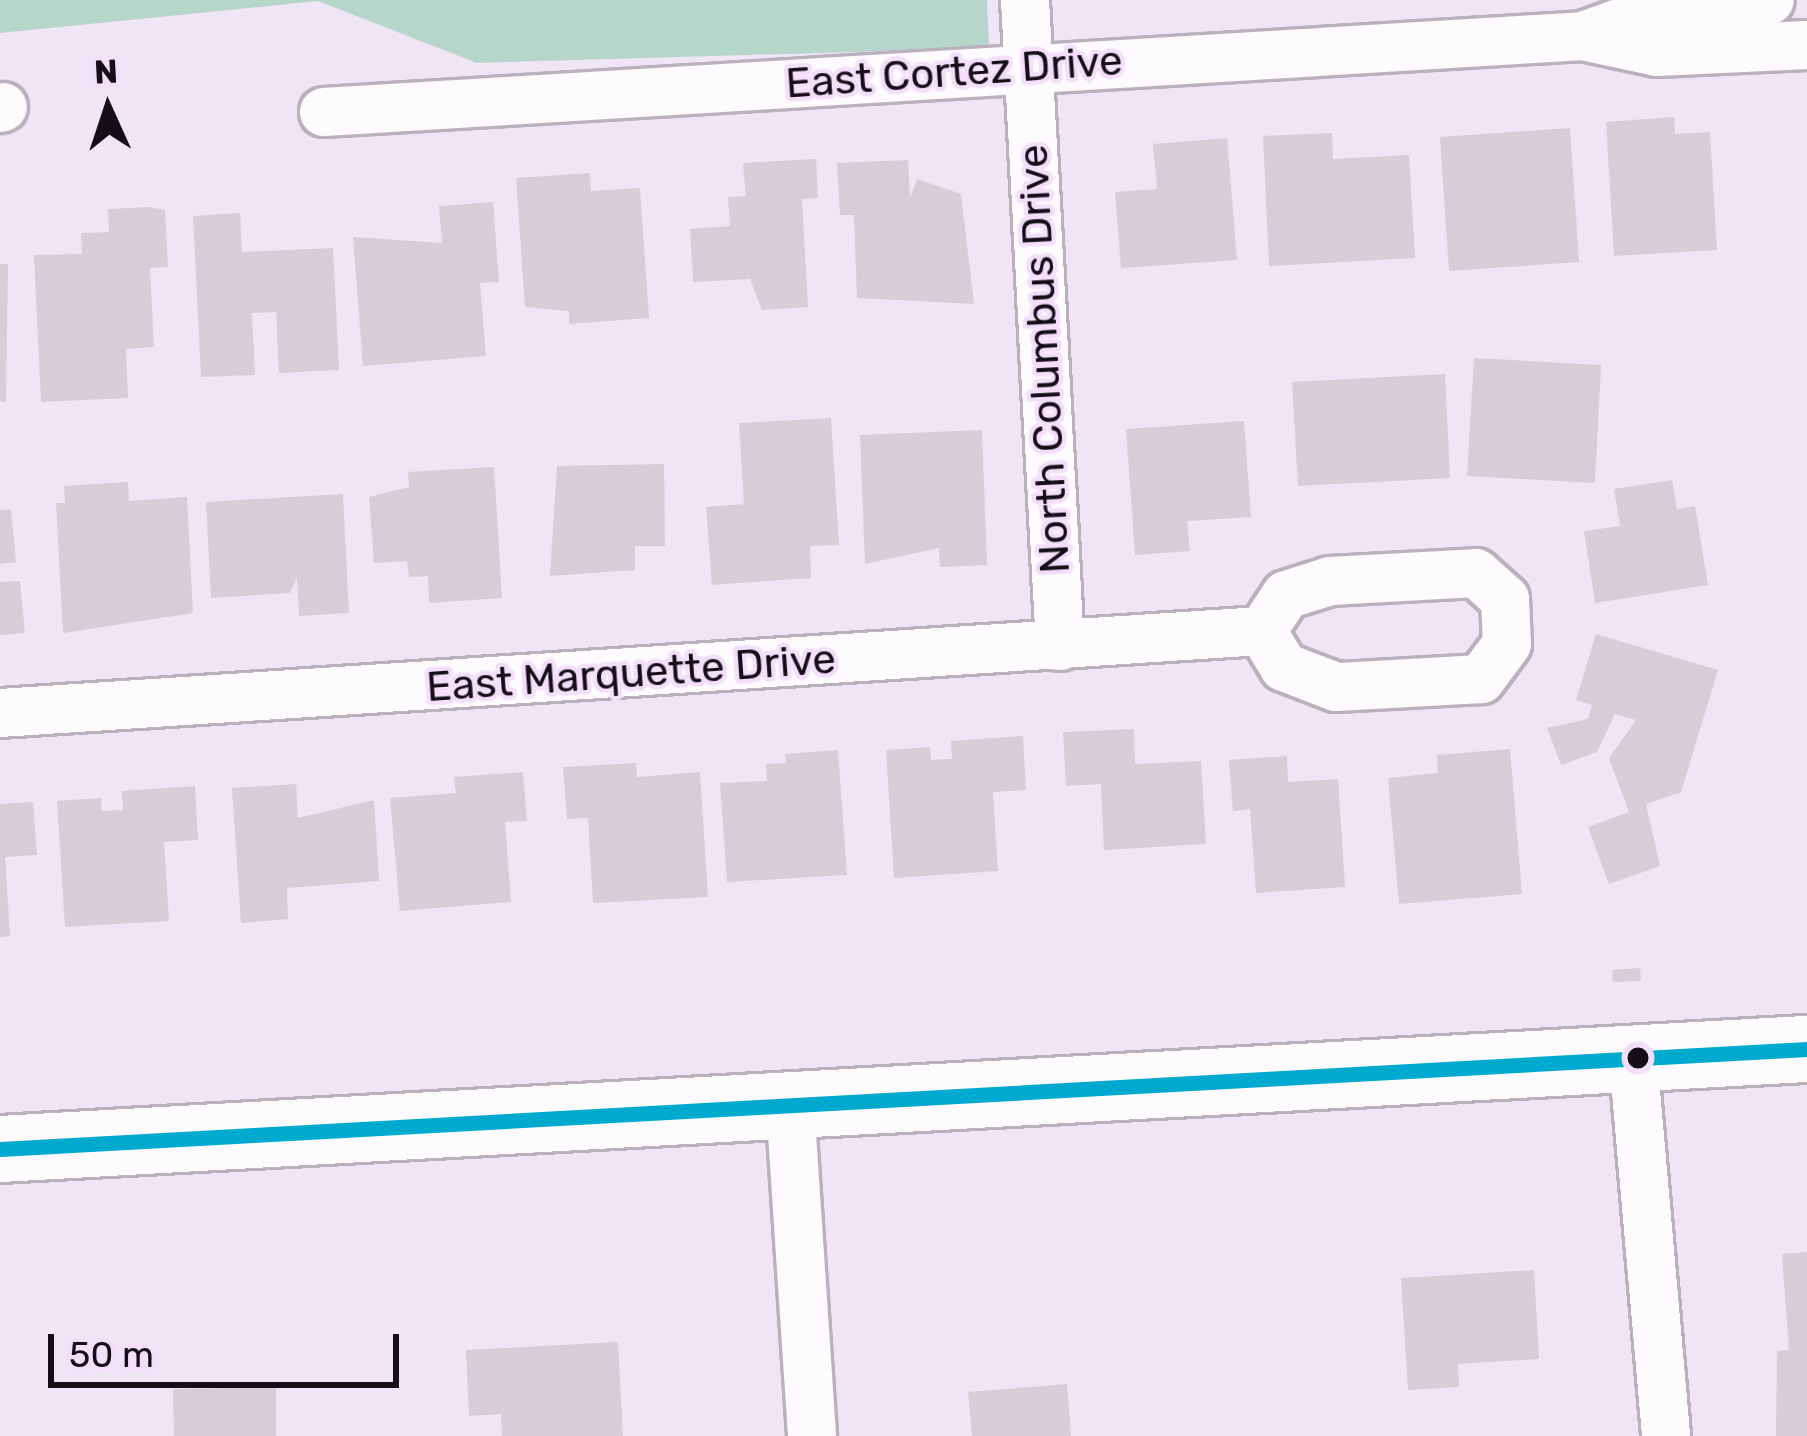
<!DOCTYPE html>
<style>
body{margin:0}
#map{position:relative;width:1807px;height:1436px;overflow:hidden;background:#f0e5f5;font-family:Rubik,sans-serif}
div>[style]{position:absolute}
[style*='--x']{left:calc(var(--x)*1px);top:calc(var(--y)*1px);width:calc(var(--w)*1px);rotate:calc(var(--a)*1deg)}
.green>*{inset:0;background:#b7d6cb}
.building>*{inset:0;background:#d8ccd6}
.roads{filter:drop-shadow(3px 0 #bab1bd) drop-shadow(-3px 0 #bab1bd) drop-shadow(0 3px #bab1bd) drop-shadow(0 -3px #bab1bd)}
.minor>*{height:48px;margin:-24px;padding:0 24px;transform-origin:24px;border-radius:24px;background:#fdfbfe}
.secondary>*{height:66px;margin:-33px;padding:0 33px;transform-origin:33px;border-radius:33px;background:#fdfbfe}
.bus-1>*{height:15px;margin:-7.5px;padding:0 7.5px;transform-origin:7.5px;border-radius:7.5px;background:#00a9ce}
.dots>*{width:33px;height:33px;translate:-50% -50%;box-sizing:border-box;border:6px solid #f4dffb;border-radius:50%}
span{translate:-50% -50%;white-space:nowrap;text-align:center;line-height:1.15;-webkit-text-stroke:9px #f4dffb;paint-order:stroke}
.street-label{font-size:42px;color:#150e17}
.north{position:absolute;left:48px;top:48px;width:120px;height:120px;-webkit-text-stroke:9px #f4dffb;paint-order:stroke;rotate:357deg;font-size:33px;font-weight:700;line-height:48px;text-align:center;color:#150e17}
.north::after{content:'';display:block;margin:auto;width:42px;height:54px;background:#150e17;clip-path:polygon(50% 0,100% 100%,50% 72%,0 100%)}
.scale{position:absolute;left:48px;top:1334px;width:351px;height:54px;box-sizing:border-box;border:6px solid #150e17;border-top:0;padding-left:15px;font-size:36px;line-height:42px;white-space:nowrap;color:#150e17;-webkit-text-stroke:9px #f4dffb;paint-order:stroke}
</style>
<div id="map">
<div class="green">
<div style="clip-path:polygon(0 0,987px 0,989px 48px,477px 63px,318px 1px,0 33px)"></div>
</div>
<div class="building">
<div style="clip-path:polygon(1674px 117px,1675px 134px,1710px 132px,1717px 250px,1614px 256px,1606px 122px)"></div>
<div style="clip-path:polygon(1570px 128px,1579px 262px,1449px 271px,1440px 137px)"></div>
<div style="clip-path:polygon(1332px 133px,1333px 159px,1409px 155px,1415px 258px,1269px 266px,1263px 136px)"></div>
<div style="clip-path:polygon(1227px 138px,1237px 260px,1121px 268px,1115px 192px,1157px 189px,1153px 144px)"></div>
<div style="clip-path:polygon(816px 159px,818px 198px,802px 199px,808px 307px,762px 310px,750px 279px,693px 282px,690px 229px,730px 226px,728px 197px,746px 196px,743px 163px)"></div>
<div style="clip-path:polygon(908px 160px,910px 198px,917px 179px,961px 194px,974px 304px,857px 298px,854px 215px,840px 215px,837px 163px)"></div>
<div style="clip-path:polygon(590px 173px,591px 191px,640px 188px,649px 318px,569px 324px,569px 311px,525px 307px,516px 178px)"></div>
<div style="clip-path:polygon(493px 202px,499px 282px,480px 283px,486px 356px,363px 366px,353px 237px,442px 243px,439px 206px)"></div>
<div style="clip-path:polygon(150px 207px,165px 210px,168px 267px,150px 268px,154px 347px,126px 349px,128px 398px,41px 402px,34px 255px,82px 254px,81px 233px,109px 232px,108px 209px)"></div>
<div style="clip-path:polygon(240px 213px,242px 252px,333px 248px,339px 370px,279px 373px,276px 312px,252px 313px,255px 375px,201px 377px,193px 216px)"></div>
<div style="clip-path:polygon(0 264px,8px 264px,6px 402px,0 402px)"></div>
<div style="clip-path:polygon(1474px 358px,1601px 365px,1595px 483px,1467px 476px)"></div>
<div style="clip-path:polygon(1445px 374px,1450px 478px,1298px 486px,1292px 382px)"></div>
<div style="clip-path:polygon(831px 418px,839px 545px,810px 546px,811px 578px,712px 585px,706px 507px,744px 504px,739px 423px)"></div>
<div style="clip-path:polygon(1244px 421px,1251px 517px,1187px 521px,1190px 551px,1135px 555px,1126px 429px)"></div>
<div style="clip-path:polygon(982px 430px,987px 565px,940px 567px,939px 548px,865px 564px,860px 435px)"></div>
<div style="clip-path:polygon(664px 464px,665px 546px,635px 546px,635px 570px,550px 576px,557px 466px)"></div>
<div style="clip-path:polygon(494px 467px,502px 598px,429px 603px,428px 576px,409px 577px,407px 561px,374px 563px,369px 497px,409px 487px,408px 472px)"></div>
<div style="clip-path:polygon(1672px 480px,1677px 509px,1695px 506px,1708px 585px,1595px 603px,1584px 531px,1620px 526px,1614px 489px)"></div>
<div style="clip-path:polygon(128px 482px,129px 501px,187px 497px,193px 613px,63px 633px,56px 503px,65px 503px,64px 486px)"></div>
<div style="clip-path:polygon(343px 494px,349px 613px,299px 616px,297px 577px,290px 593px,211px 598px,206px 502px)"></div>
<div style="clip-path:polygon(11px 509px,16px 562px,0 564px,0 510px)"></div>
<div style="clip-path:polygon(20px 581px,25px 633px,0 635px,0 582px)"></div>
<div style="clip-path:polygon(1596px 634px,1718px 670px,1681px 792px,1646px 804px,1660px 866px,1609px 884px,1588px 827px,1629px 812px,1609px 758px,1636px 720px,1615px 714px,1597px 752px,1561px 765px,1547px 728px,1588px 719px,1592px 705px,1576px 700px)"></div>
<div style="clip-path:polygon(1134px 729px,1135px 764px,1201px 761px,1206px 844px,1104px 850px,1101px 784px,1066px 786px,1063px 732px)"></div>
<div style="clip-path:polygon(1023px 736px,1026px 790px,993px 792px,998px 871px,894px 878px,886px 750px,930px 747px,931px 760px,952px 759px,951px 741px)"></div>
<div style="clip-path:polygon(1510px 749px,1522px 894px,1399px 904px,1388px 778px,1438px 773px,1437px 755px)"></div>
<div style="clip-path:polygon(838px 750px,847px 875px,727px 882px,720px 783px,767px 781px,766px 764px,786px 763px,785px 754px)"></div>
<div style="clip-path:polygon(1287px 756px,1288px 782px,1338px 779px,1345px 887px,1256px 893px,1250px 809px,1233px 811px,1229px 760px)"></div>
<div style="clip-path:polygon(636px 763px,637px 777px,700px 772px,708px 897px,593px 903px,588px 818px,567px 819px,563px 767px)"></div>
<div style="clip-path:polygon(523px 772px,527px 821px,505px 822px,511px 902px,400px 911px,390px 798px,456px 793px,454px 777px)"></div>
<div style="clip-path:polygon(296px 784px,298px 818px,374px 800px,379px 881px,287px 888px,288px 919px,241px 923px,232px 788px)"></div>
<div style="clip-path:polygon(195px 786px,198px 840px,164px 842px,169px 921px,65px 927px,57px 801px,101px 798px,102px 811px,123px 810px,122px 791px)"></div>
<div style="clip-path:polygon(33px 802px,37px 855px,5px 857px,10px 936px,0 937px,0 804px)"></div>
<div style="clip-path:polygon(1640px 968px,1641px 981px,1613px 982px,1612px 970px)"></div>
<div style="clip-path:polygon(1807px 1252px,1807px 1436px,1776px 1436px,1777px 1351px,1789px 1350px,1782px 1254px)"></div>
<div style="clip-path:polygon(1534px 1270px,1539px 1359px,1458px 1364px,1459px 1387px,1408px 1390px,1401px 1278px)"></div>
<div style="clip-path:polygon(618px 1342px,623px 1436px,502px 1436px,501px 1414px,469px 1416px,466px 1350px)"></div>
<div style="clip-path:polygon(1067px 1384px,1071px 1436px,972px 1436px,968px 1392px)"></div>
<div style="clip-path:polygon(276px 1387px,276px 1436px,174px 1436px,173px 1389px)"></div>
</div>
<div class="roads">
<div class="minor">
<div style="--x:1025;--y:0;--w:647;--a:86.9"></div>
<div style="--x:1583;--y:36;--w:82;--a:-20"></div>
<div style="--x:1660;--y:8;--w:110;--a:-4.2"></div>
<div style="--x:0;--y:108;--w:3;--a:-18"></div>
<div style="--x:324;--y:112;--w:1261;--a:-3.45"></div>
<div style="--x:1583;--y:36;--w:76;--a:12.2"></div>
<div style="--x:1657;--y:52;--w:150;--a:-2.7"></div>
<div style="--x:1476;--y:573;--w:39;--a:42"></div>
<div style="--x:1505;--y:599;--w:45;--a:87.5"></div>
<div style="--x:1507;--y:644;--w:44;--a:126.6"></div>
<div style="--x:1481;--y:679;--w:145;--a:176.8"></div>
<div style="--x:1336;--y:687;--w:56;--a:-159"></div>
<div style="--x:1284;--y:667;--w:42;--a:-121.4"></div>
<div style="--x:1262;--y:631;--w:43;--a:-56.3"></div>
<div style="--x:1286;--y:595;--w:46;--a:-17.7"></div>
<div style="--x:1330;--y:581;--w:146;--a:-3.1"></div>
<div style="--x:0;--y:713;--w:1265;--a:-3.72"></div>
<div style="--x:1633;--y:1057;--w:380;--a:85"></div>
<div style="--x:790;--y:1104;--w:333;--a:86.2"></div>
</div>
<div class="secondary">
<div style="--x:0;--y:1149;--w:1810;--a:-3.17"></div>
</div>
</div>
<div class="bus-1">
<div style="--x:0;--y:1149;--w:1810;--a:-3.17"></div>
</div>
<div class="dots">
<div style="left:1638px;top:1058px;background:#150e17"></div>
</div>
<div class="street-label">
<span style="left:954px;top:72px;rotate:-4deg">East Cortez Drive</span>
<span style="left:1044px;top:359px;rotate:-93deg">North Columbus Drive</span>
<span style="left:631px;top:673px;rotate:-4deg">East Marquette Drive</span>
</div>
<div class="north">N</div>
<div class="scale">50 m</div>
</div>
